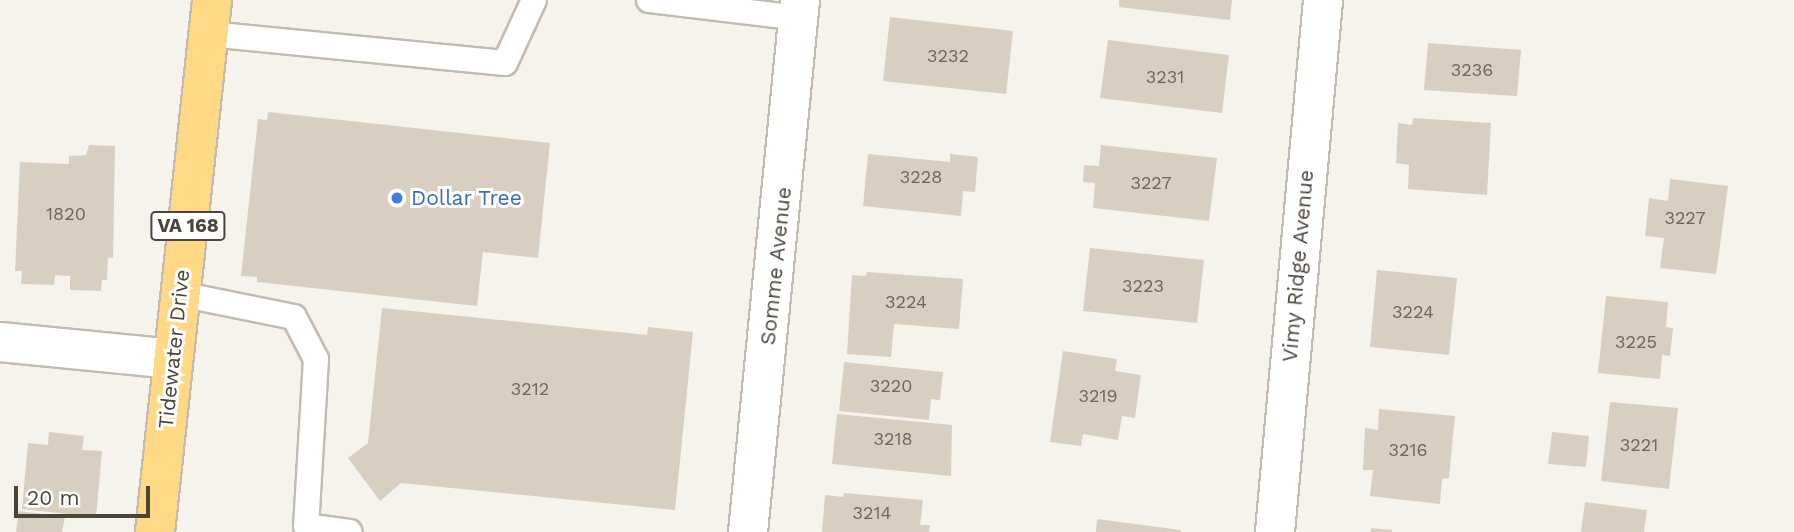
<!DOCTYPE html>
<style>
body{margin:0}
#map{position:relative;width:1794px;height:532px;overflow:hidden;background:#f6f3ec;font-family:"Work Sans",sans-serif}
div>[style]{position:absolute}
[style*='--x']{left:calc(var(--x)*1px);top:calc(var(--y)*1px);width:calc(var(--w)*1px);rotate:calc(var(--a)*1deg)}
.building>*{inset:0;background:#d8cfc1}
.roads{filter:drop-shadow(2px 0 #c2bbae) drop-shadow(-2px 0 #c2bbae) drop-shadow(0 2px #c2bbae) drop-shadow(0 -2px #c2bbae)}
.service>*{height:24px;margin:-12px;padding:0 12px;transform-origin:12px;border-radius:12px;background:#fff}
.minor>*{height:38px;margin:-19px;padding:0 19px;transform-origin:19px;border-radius:19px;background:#fff}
.trunk>*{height:38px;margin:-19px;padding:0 19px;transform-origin:19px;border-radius:19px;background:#ffd985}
.dots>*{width:19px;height:19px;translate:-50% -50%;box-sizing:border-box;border:4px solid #fff;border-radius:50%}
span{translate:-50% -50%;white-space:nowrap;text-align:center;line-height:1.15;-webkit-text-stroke:6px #fff;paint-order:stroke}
.number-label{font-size:18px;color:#6e675b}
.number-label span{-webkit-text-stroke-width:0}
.shield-label span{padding:2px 5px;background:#fff;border:2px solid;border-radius:5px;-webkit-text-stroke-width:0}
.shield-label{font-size:19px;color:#4b4439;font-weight:700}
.shop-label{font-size:21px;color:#366cbe}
.left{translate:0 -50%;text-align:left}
.street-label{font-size:21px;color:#4b4439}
.scale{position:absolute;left:14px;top:486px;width:136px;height:32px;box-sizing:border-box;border:4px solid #4b4439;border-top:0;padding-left:9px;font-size:21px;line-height:24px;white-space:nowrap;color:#4b4439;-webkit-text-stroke:5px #fff;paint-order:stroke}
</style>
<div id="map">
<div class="building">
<div style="clip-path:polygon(1119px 0,1232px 0,1230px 20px,1119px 7px)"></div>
<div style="clip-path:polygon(890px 17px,1013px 31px,1006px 94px,883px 81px)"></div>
<div style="clip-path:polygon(1108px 40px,1229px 55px,1222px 113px,1100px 98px)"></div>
<div style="clip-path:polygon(1428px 43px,1521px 50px,1517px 96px,1424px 90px)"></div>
<div style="clip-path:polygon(268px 112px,550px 143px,538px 258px,483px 252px,477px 306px,257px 282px,257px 277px,241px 276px,258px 119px,267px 120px)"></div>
<div style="clip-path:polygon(1413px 118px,1491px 123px,1487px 195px,1408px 189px,1409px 165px,1396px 163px,1398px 123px,1412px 125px)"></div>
<div style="clip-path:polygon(89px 145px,115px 146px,113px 258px,108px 258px,107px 280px,102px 280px,101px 291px,70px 290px,70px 276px,55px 275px,54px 285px,21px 284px,22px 271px,15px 271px,20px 162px,69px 164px,69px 156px,86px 155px)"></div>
<div style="clip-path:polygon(1101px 145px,1217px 158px,1209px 221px,1093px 208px,1095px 183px,1083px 182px,1084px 165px,1099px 166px)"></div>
<div style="clip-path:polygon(868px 154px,950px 162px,950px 154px,978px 157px,975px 192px,963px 191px,961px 216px,863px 206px)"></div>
<div style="clip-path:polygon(1670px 179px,1728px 186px,1716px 274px,1660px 268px,1664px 238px,1645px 236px,1649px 198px,1668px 201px)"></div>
<div style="clip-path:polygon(1090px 248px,1204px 260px,1197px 323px,1083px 311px)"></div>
<div style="clip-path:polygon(1377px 270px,1457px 278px,1449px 355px,1370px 347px)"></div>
<div style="clip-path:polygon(867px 272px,963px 279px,959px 329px,894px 324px,891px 357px,847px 354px,852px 275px,866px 276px)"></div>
<div style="clip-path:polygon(1606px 296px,1668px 302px,1666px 327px,1673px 328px,1670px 356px,1662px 355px,1660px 379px,1598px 373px)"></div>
<div style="clip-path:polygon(382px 308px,647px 335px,648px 327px,693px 332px,675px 510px,401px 483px,380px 501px,348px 458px,368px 443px)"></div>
<div style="clip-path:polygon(1063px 351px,1117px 359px,1115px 371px,1141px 375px,1135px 418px,1122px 416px,1118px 440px,1083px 434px,1081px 446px,1050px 442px)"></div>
<div style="clip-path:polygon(844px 362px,943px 372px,940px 400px,931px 399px,929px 420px,839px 411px)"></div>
<div style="clip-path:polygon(1610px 402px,1678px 408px,1669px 489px,1601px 481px)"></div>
<div style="clip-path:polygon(1379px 409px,1455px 416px,1449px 478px,1442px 479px,1440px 504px,1370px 496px,1373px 470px,1363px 470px,1365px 428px,1378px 430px)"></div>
<div style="clip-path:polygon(837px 414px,952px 425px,951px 476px,832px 464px)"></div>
<div style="clip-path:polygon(49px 432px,84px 436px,82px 450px,102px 451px,96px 517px,22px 509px,28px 443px,48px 445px)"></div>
<div style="clip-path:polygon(1552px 432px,1589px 436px,1586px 467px,1548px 464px)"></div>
<div style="clip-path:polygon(844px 493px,923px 500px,920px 525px,930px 525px,929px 532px,822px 532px,825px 495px,843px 497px)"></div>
<div style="clip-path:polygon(1585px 502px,1647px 510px,1644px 532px,1581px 532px)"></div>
<div style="clip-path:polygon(19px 511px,65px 517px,62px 532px,16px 532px)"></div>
<div style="clip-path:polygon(1097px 519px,1181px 530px,1181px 532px,1096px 532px)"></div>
<div style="clip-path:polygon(1371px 528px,1392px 530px,1392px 532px,1371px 532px)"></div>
</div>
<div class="roads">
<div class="service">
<div style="--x:649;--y:0;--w:151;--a:6.8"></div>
<div style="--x:209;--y:34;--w:297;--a:5.6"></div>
<div style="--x:505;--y:63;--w:69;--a:-65.3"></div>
<div style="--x:180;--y:294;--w:116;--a:11.4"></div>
<div style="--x:294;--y:317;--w:47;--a:62.4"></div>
<div style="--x:316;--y:359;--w:167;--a:93.4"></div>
<div style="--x:306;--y:526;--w:44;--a:7.8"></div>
</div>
<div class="minor">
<div style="--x:0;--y:342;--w:174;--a:5.6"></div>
<div style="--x:748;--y:532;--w:535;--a:-84.42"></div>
<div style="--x:1275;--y:532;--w:534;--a:-84.84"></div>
</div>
<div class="trunk">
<div style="--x:155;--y:532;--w:535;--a:-83.88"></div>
</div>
</div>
<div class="dots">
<div style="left:397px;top:198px;background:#3f7fe0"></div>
</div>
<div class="number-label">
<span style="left:948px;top:56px">3232</span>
<span style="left:1472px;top:70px">3236</span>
<span style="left:1165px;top:77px">3231</span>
<span style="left:921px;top:177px">3228</span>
<span style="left:1151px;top:183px">3227</span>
<span style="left:66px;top:214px">1820</span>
<span style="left:1685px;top:218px">3227</span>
<span style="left:1143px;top:286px">3223</span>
<span style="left:906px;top:302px">3224</span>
<span style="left:1413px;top:312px">3224</span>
<span style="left:1636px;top:342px">3225</span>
<span style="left:891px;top:386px">3220</span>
<span style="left:530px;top:389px">3212</span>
<span style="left:1098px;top:396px">3219</span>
<span style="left:893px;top:439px">3218</span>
<span style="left:1639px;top:445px">3221</span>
<span style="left:1408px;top:450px">3216</span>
<span style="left:872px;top:513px">3214</span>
</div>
<div class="shield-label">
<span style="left:188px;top:226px">VA 168</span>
</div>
<div class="shop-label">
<span class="left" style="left:411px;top:198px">Dollar Tree</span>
</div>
<div class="street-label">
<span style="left:776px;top:266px;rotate:-84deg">Somme Avenue</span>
<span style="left:1298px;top:266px;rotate:-85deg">Vimy Ridge Avenue</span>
<span style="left:174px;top:349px;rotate:-84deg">Tidewater Drive</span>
</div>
<div class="scale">20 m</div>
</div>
